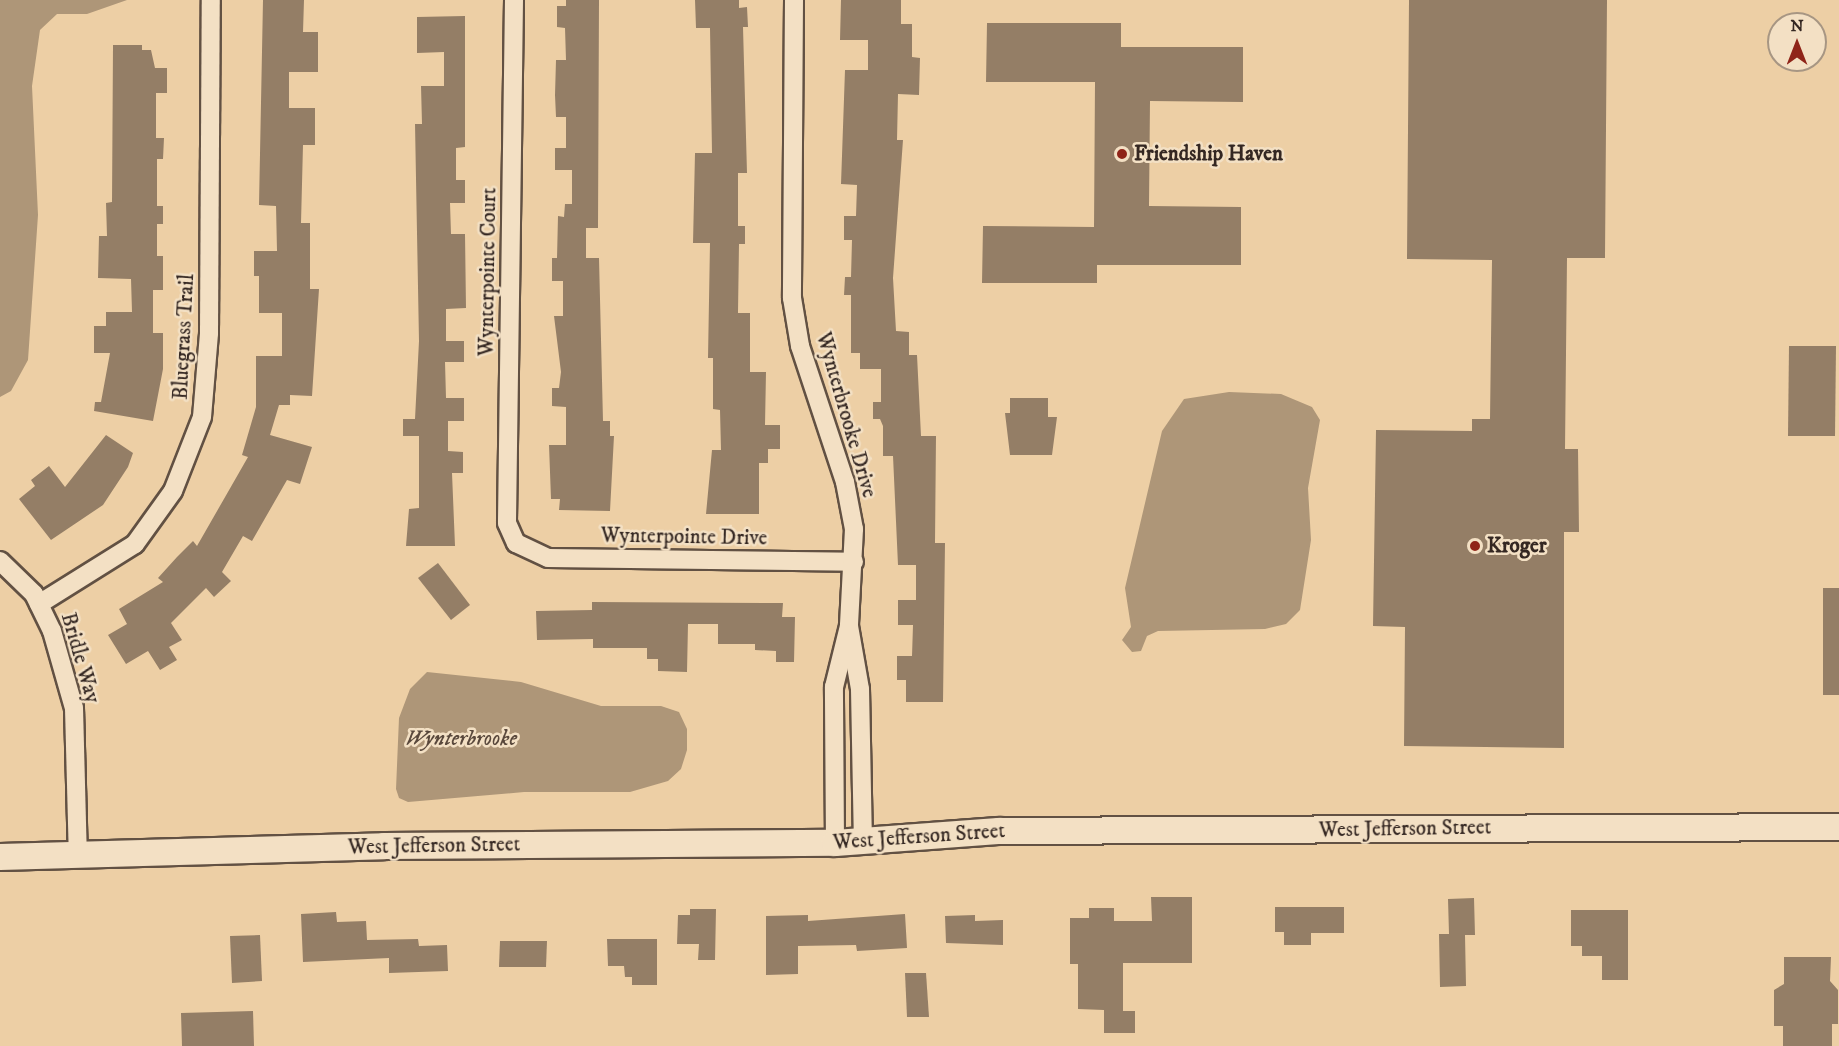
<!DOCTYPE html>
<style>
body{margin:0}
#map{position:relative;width:1839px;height:1046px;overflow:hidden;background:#edcfa5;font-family:"IM FELL DW Pica",serif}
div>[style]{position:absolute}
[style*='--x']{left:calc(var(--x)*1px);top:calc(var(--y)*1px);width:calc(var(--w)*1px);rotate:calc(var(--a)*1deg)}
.water>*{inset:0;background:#ae9678}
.building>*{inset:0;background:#947e66}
.roads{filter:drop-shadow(2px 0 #625143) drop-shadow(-2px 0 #625143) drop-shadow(0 2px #625143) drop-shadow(0 -2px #625143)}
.street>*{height:18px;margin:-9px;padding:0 9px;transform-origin:9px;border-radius:9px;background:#f3e0c4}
.secondary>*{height:26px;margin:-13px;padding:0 13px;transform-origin:13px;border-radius:13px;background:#f3e0c4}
.dots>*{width:16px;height:16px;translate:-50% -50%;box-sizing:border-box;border:3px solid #f3e0c4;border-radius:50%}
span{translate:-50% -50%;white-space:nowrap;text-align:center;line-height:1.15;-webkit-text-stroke:5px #f3e0c4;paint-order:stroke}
.poi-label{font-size:21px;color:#342722;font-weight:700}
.left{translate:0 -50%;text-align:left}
.street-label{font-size:21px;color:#342722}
.water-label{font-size:22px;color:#59483c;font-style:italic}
.north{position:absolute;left:1767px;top:12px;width:60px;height:60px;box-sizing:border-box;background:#f3e0c4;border:2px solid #a79683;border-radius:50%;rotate:0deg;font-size:16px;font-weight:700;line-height:24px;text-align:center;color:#342722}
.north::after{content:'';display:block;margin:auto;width:21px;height:27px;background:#8f2418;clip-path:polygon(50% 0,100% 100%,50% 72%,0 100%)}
</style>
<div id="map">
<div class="water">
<div style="clip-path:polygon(0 0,127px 0,87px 14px,57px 14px,40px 30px,32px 86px,38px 215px,28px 360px,11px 391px,0 397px)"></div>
<div style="clip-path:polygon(1229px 392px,1281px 394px,1312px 407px,1320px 420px,1308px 488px,1311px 540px,1300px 610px,1286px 624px,1265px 629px,1158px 631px,1147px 636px,1141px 651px,1132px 652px,1122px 640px,1131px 627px,1125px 588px,1162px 431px,1184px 399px)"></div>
<div style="clip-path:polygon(427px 672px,521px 682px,601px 706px,661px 706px,679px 712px,687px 729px,687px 750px,681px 769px,668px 781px,630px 792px,524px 792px,408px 802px,399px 798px,396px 789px,399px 718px,410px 689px)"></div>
</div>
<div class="building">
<div style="clip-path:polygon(263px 0,304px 0,303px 32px,318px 32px,318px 72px,289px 72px,289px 108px,315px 108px,315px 145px,303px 145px,301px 223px,310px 223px,310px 289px,319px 289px,312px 396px,290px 395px,290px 405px,279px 405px,270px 435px,312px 447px,300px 484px,287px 480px,252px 541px,243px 536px,222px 572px,231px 581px,214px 597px,206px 588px,171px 623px,182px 640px,169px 647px,177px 660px,160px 670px,148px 651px,126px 664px,108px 635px,127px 624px,119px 609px,163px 582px,158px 578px,177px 557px,193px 541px,197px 546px,248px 457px,242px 455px,256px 407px,256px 356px,282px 356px,282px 313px,259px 313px,259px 276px,254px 276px,254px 251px,277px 251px,276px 206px,259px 205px)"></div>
<div style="clip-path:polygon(566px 0,599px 0,598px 228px,586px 228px,586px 258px,599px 258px,603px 421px,610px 421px,610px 436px,614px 436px,610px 511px,559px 510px,560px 499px,551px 499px,549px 445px,566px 445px,566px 407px,552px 406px,552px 388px,559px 388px,561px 372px,554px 316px,563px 316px,563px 281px,552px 281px,552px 258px,557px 258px,558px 216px,564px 217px,565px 204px,572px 204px,572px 170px,555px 170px,555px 148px,566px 148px,566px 117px,556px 117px,555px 95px,556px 60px,566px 60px,565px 28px,557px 27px,557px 6px,566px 6px)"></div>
<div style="clip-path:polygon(695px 0,739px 0,739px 8px,747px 7px,748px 27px,743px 27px,747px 173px,738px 173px,738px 226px,745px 226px,745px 244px,739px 244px,738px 313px,750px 313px,750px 372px,766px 372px,765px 425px,780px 425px,780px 449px,768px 449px,768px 463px,759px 463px,759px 514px,706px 514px,712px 450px,721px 450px,720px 410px,713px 409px,713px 358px,708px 358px,710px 243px,693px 243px,695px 153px,712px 153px,710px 28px,696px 28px)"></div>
<div style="clip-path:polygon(841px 0,901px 0,901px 24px,912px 24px,912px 57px,920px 58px,919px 95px,898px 94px,897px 140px,903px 140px,893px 278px,896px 331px,909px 332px,909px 355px,917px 355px,921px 436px,936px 436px,935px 543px,945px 543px,943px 702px,906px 702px,906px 680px,897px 680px,897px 656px,912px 656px,913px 625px,898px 625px,898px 600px,916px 600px,916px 565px,898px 565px,893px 456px,883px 456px,883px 426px,880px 419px,873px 419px,873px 402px,881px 402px,881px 369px,860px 369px,860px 353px,851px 353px,851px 295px,844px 295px,845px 277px,851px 277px,852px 240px,844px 240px,844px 216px,856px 216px,857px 185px,841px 184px,845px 70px,868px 70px,868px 40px,840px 40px)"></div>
<div style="clip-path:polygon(1409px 0,1607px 0,1605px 258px,1567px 258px,1565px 449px,1578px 449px,1579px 532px,1564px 532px,1564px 748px,1404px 746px,1405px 627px,1373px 626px,1376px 430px,1472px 431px,1472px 419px,1490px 419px,1492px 260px,1407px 259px)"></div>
<div style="clip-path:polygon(465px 16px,465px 147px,456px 148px,456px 180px,465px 180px,465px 203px,450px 203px,451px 234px,465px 234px,466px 308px,446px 309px,446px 341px,464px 341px,464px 362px,445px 362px,446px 398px,464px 398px,464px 421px,448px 421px,448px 451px,463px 452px,463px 473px,452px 473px,455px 546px,406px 546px,409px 509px,419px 508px,419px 436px,403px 436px,403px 419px,415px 419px,419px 341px,415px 124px,422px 124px,421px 86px,444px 86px,444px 52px,417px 53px,417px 17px)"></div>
<div style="clip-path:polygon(987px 23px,1121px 23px,1121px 47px,1243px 47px,1243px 102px,1150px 101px,1149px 206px,1241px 207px,1241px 265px,1097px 265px,1097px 283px,982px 283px,983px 226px,1094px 227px,1095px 82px,986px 82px)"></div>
<div style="clip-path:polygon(113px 45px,142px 45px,142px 50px,151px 50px,155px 68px,167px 68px,167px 93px,156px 93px,156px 138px,164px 138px,163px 159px,157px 159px,157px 206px,163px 206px,163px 224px,157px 224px,157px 256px,163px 256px,163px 290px,153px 290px,153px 333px,163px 333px,163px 369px,153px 421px,94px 411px,95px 402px,101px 402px,110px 353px,94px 353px,94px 326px,106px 326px,106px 312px,132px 312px,131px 279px,98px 278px,99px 236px,107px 236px,106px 203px,112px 202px)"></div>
<div style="clip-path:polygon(1789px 346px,1836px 346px,1835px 436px,1788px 436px)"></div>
<div style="clip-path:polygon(1010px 398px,1048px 398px,1048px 417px,1057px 417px,1052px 455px,1010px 455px,1005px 413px,1010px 413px)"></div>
<div style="clip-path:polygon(106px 435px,133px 453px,128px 467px,103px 505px,51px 540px,19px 499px,35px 486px,31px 480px,49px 466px,65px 487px)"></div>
<div style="clip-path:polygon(438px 563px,470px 605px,451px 620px,418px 578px)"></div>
<div style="clip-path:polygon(1823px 588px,1839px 588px,1839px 695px,1823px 695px)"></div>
<div style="clip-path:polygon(592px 602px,783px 603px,782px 617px,795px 617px,794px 662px,776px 662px,776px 651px,755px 650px,755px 644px,718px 644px,718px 624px,688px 624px,687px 672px,658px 671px,658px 659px,647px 659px,647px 648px,593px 648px,593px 639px,537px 640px,536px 611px,592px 610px)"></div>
<div style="clip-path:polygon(1151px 897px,1192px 897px,1192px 963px,1123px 963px,1123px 1011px,1135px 1011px,1135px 1033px,1104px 1033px,1104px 1010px,1078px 1009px,1078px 964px,1070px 964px,1070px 918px,1089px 918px,1089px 908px,1114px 908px,1114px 921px,1152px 921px)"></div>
<div style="clip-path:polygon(1474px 898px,1475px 935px,1465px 935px,1466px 986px,1440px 987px,1439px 934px,1449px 934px,1448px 899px)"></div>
<div style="clip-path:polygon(1275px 907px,1344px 907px,1344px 933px,1311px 933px,1311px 945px,1284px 945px,1284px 932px,1275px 932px)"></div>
<div style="clip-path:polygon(690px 909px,716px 909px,715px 960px,698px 960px,699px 944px,677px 944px,678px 915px,690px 915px)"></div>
<div style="clip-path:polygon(1571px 910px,1628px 910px,1628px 980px,1602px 980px,1602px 956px,1582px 956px,1582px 946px,1571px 946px)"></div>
<div style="clip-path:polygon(336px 912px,337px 922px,366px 921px,367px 940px,418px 939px,419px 946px,447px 945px,448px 971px,389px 973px,389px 958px,303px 962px,301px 914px)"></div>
<div style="clip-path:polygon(905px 914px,907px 948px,857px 951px,856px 945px,798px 946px,798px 974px,766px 975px,766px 916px,808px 915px,808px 921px)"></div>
<div style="clip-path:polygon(975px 915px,975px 921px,1003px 920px,1003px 945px,946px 943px,945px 916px)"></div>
<div style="clip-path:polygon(260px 935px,262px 981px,232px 983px,230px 936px)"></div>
<div style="clip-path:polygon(607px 939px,657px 939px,657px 985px,632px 985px,632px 977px,625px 977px,624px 966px,608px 966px)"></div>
<div style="clip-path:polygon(500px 941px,547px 941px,546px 967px,499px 967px)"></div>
<div style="clip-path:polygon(1784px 957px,1831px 957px,1830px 981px,1838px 990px,1838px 1024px,1832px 1024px,1832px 1046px,1783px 1046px,1783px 1026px,1774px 1026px,1774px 990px,1784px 984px)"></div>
<div style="clip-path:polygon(905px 973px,926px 973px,929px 1017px,907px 1017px)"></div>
<div style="clip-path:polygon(253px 1011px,254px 1046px,182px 1046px,181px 1013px)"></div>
</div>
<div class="roads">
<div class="street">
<div style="--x:514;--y:0;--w:523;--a:90.77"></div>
<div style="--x:507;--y:523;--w:22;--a:66"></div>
<div style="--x:516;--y:543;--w:35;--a:25"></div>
<div style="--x:548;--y:558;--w:306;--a:0.7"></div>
<div style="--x:794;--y:0;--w:298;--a:90.4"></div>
<div style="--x:792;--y:298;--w:49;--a:80.5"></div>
<div style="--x:800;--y:346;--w:143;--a:71.7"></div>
<div style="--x:845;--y:482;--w:48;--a:79.2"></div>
<div style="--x:854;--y:529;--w:97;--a:93"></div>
<div style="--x:849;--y:626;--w:64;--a:80.1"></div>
<div style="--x:860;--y:689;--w:153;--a:88.9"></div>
<div style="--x:0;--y:561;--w:47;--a:44.1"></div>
<div style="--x:34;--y:594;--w:41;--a:64.1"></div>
<div style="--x:52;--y:631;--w:80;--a:74.1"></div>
<div style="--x:74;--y:708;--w:148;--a:88.5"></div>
<div style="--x:39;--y:604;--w:113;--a:-32"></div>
<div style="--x:135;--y:544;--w:65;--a:-54.4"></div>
<div style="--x:173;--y:491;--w:79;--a:-68.6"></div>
<div style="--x:202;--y:417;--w:84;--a:-85.2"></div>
<div style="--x:209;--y:333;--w:333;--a:-89.7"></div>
<div style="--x:835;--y:843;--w:156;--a:-90.4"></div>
<div style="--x:834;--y:687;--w:63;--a:-76.2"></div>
</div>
<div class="secondary">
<div style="--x:0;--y:857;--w:384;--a:-1.6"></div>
<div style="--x:384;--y:846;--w:451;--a:-0.4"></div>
<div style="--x:835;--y:843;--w:164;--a:-4.2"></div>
<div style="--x:999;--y:831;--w:840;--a:-0.27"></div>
</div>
</div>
<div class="dots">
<div style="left:1122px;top:154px;background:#8f2418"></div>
<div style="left:1475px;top:546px;background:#8f2418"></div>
</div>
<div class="poi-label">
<span class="left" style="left:1134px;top:154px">Friendship Haven</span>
<span class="left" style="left:1487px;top:546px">Kroger</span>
</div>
<div class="street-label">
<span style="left:488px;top:272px;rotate:-89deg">Wynterpointe Court</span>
<span style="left:184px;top:337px;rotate:-87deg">Bluegrass Trail</span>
<span style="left:846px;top:415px;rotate:74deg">Wynterbrooke Drive</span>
<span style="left:684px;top:537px;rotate:1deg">Wynterpointe Drive</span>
<span style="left:80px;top:658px;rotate:74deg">Bridle Way</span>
<span style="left:1405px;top:829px;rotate:-1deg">West Jefferson Street</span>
<span style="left:919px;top:837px;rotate:-4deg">West Jefferson Street</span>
<span style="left:434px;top:846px;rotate:-1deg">West Jefferson Street</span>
</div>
<div class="water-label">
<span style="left:461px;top:739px">Wynterbrooke</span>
</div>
<div class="north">N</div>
</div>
